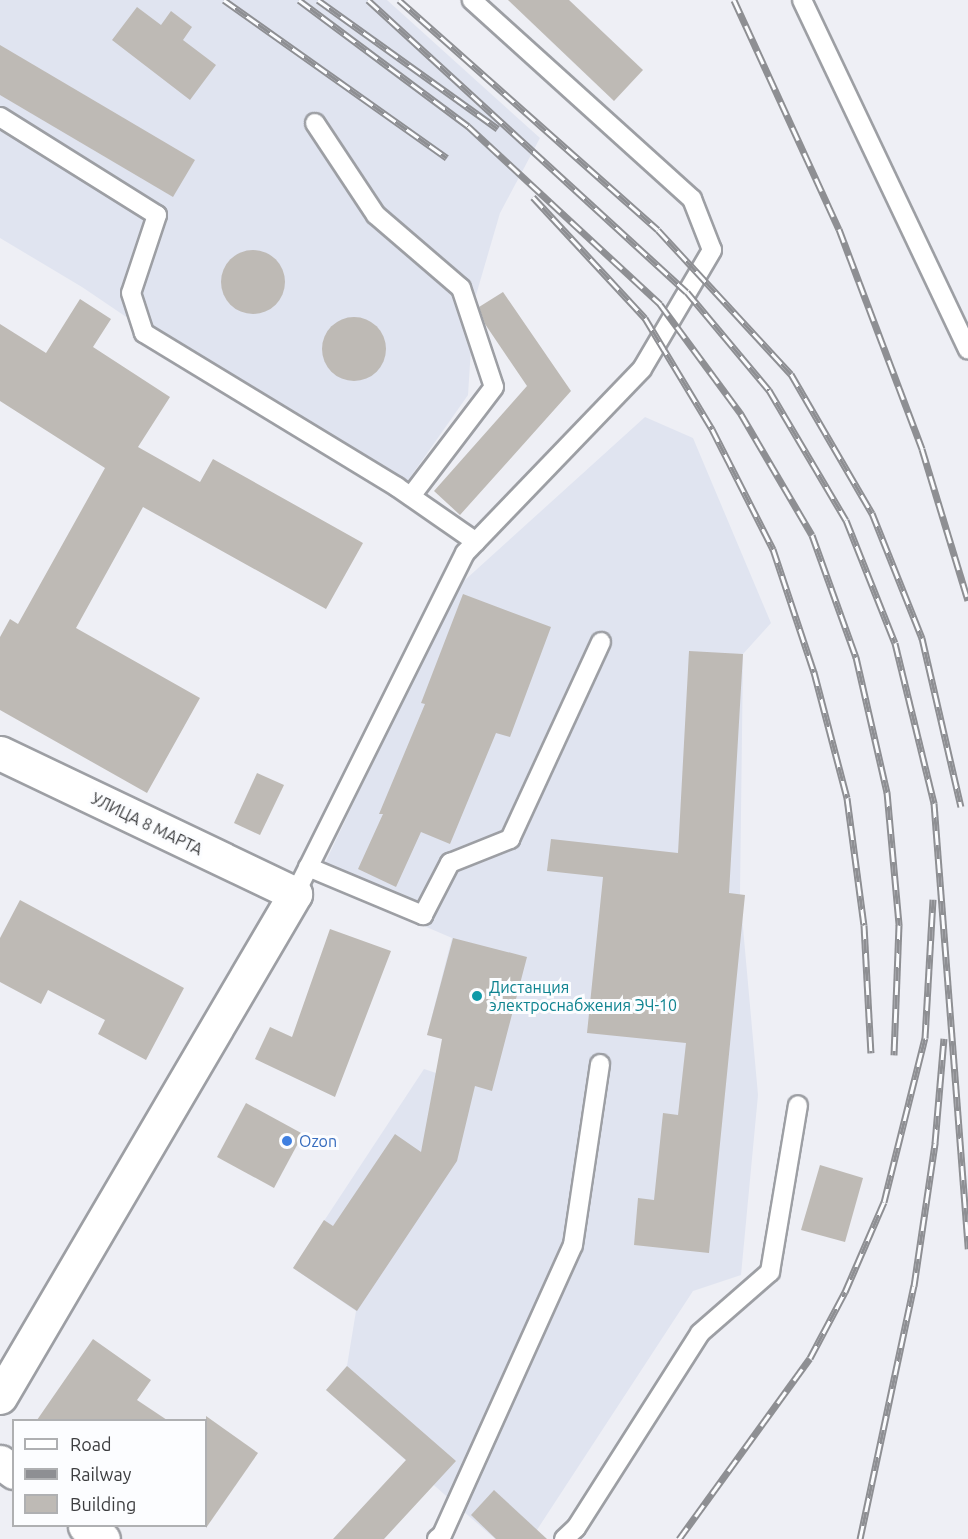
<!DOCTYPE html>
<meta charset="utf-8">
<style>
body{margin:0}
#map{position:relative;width:968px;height:1539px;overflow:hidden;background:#eeeff5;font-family:Ubuntu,sans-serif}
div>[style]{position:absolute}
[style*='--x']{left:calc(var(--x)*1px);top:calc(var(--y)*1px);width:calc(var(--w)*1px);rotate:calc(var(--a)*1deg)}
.built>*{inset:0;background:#e0e4f0}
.building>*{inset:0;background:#bebab5}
.round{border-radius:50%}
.roads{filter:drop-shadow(2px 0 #9d9fa4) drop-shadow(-2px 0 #9d9fa4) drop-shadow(0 2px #9d9fa4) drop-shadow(0 -2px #9d9fa4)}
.service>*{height:18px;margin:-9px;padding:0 9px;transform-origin:9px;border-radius:9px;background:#fff}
.minor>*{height:33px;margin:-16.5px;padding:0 16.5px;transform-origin:16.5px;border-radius:16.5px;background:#fff}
.rail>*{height:7px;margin-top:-3.5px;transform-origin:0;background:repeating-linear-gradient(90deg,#fcfdff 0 14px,#8e8f93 0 28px);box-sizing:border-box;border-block:2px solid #8e8f93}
.dots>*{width:16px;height:16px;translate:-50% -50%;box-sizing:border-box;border:3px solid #fcfdff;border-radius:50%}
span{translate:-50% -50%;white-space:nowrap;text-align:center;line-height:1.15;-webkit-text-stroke:6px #fcfdff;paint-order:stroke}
.street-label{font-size:16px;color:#3c3d3f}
.culture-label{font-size:16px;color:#0d838f}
.left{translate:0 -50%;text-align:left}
.shop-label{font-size:16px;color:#366cbe}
.legend{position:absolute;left:12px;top:1419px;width:195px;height:108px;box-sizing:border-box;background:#fcfdff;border:2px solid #afb0b2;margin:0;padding:8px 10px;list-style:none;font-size:18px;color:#3c3d3f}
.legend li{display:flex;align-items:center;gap:12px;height:30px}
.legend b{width:30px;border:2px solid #afb0b2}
</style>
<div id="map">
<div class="built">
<div style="clip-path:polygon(0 0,387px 0,540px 138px,500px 213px,474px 302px,468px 395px,395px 499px,82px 287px,0 238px)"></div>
<div style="clip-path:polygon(645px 417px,693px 438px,771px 623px,743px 654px,740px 894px,758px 1095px,741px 1275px,693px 1291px,531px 1539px,495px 1539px,326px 1390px,347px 1366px,356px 1311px,293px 1268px,424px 1069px,436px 1073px,444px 1039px,427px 1035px,452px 938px,317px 880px,455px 589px)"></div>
</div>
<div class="building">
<div style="clip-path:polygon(508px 0,569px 0,643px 70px,614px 101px)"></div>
<div style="clip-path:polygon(137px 7px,161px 25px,171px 11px,192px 27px,183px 40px,216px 65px,190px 100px,112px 40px)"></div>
<div style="clip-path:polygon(0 45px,195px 160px,173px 197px,0 95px)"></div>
<div class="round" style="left:221px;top:250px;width:64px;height:64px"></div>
<div style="clip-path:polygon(503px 292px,571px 391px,460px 515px,434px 491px,527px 386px,485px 324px,479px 307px)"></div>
<div style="clip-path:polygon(80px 299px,111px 319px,93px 347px,170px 397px,138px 447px,200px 482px,213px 459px,363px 543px,326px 609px,143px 507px,76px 628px,200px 698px,147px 793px,0 710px,0 637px,10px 619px,18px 624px,105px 468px,0 401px,0 324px,46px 353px)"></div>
<div class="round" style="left:322px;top:317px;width:64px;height:64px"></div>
<div style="clip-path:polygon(463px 594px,551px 627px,510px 737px,496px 733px,450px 844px,421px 832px,396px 887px,358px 869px,383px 814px,379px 814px,425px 704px,421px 703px)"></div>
<div style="clip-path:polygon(689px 651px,743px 654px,729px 893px,745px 895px,709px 1253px,634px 1245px,638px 1198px,654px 1200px,663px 1113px,678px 1115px,686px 1043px,587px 1033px,603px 877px,547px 871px,551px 839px,678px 853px)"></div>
<div style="clip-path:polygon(257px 773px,284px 785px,260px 835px,234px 823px)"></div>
<div style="clip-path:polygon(20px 900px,184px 988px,146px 1060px,98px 1034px,105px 1020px,48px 990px,41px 1004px,0 982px,0 938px)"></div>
<div style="clip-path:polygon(330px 929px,391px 951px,335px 1097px,255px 1059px,270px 1027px,292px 1037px)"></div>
<div style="clip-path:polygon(453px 938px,527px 957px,492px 1091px,475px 1086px,457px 1161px,357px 1311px,293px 1268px,324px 1220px,333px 1226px,395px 1134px,421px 1152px,442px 1039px,427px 1035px)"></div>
<div style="clip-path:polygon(246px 1103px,303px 1134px,274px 1188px,217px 1157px)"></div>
<div style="clip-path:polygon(820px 1165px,863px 1178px,845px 1242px,801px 1230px)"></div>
<div style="clip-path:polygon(93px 1339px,151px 1380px,137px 1400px,167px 1420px,37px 1420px)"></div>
<div style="clip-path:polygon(347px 1366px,456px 1461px,384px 1539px,333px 1539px,406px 1460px,326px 1390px)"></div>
<div style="clip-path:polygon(206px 1416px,258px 1453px,206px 1528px)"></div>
<div style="clip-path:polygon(494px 1490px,547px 1539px,496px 1539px,471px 1515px)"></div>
</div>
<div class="roads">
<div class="service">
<div style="--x:802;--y:0;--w:387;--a:64.6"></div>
<div style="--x:0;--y:117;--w:185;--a:32"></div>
<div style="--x:157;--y:215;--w:82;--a:108.4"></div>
<div style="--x:131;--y:293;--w:42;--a:72"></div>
<div style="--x:144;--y:333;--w:296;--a:31.3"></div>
<div style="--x:397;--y:487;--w:96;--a:34.8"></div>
<div style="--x:315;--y:123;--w:110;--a:56.5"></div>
<div style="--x:376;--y:215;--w:112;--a:40.7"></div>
<div style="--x:461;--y:288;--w:104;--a:71.6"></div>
<div style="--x:494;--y:387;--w:137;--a:127.3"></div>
<div style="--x:308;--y:867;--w:125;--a:22.7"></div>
<div style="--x:423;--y:915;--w:59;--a:-62.6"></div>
<div style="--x:450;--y:863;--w:65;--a:-21.8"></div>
<div style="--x:510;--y:839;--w:217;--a:-65.2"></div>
<div style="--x:295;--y:894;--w:381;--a:-63.5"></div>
<div style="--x:465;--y:553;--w:255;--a:-46.1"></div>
<div style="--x:642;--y:369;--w:138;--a:-59.5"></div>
<div style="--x:712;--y:250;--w:55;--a:-111.4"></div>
<div style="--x:692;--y:199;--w:297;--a:-137.9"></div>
<div style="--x:437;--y:1539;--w:6;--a:-39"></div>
<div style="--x:442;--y:1535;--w:318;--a:-65.7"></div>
<div style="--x:573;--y:1245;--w:183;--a:-81.5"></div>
<div style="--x:564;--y:1539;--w:16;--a:-43"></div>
<div style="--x:576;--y:1528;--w:231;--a:-57.5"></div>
<div style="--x:700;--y:1333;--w:93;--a:-41.1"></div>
<div style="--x:770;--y:1272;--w:169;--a:-80.5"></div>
</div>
<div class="minor">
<div style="--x:0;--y:753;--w:327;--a:25.5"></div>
<div style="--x:295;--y:894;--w:583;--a:120.39"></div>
<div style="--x:0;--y:1462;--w:17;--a:36"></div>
<div style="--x:85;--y:1526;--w:22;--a:36"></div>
</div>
</div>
<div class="rail">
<div style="--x:224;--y:0;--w:273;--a:35.3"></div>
<div style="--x:299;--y:0;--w:211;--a:36.7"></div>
<div style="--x:468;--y:126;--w:262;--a:42.8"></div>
<div style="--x:660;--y:304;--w:137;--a:53.6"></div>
<div style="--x:741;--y:414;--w:140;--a:59.6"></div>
<div style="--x:812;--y:535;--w:130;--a:70.2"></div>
<div style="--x:856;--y:657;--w:139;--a:77.1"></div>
<div style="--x:887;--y:792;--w:134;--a:84.8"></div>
<div style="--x:899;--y:925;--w:130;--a:92.2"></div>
<div style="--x:318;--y:0;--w:221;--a:35.6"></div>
<div style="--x:368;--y:0;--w:432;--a:42.5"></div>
<div style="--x:687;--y:292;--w:128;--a:50.1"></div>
<div style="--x:769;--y:390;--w:151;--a:59.4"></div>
<div style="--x:846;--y:520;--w:132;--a:68.3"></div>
<div style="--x:895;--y:643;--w:165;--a:76.3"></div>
<div style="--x:934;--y:803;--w:447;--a:85.6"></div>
<div style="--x:399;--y:0;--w:346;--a:41.6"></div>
<div style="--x:658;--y:230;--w:196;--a:47.3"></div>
<div style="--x:791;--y:374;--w:161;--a:59.8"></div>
<div style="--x:872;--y:513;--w:135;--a:68.2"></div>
<div style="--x:922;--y:638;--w:173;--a:77"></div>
<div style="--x:734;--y:0;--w:252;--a:65.4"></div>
<div style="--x:839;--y:229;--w:235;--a:69.3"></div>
<div style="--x:922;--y:449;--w:158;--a:73.1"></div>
<div style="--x:533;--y:197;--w:165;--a:47.2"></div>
<div style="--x:645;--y:318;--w:130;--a:58.9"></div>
<div style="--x:712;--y:429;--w:135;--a:63.1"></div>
<div style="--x:773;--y:549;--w:130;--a:71.6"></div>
<div style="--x:814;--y:672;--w:130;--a:75.3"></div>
<div style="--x:847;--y:798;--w:128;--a:82.4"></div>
<div style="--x:864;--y:925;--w:128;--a:86.9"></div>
<div style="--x:679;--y:1539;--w:223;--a:-54.1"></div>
<div style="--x:810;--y:1358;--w:75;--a:-62.1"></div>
<div style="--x:845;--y:1292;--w:98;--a:-66.6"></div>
<div style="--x:884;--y:1202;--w:169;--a:-76"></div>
<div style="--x:925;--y:1038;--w:139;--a:-86.7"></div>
<div style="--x:860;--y:1539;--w:259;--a:-78"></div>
<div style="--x:914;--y:1286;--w:145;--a:-81.6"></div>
<div style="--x:935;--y:1143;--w:105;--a:-85.1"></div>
</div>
<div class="dots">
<div style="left:477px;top:996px;background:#0f9aa8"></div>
<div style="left:287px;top:1141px;background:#3f7fe0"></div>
</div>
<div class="street-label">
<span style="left:147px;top:824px;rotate:26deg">УЛИЦА 8 МАРТА</span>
</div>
<div class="culture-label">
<span class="left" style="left:489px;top:996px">Дистанция<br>электроснабжения ЭЧ-10</span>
</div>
<div class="shop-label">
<span class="left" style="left:299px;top:1141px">Ozon</span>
</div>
<ul class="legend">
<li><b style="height:8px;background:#fff"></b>Road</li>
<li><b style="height:8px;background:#8e8f93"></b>Railway</li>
<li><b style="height:16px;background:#bebab5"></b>Building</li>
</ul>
</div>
